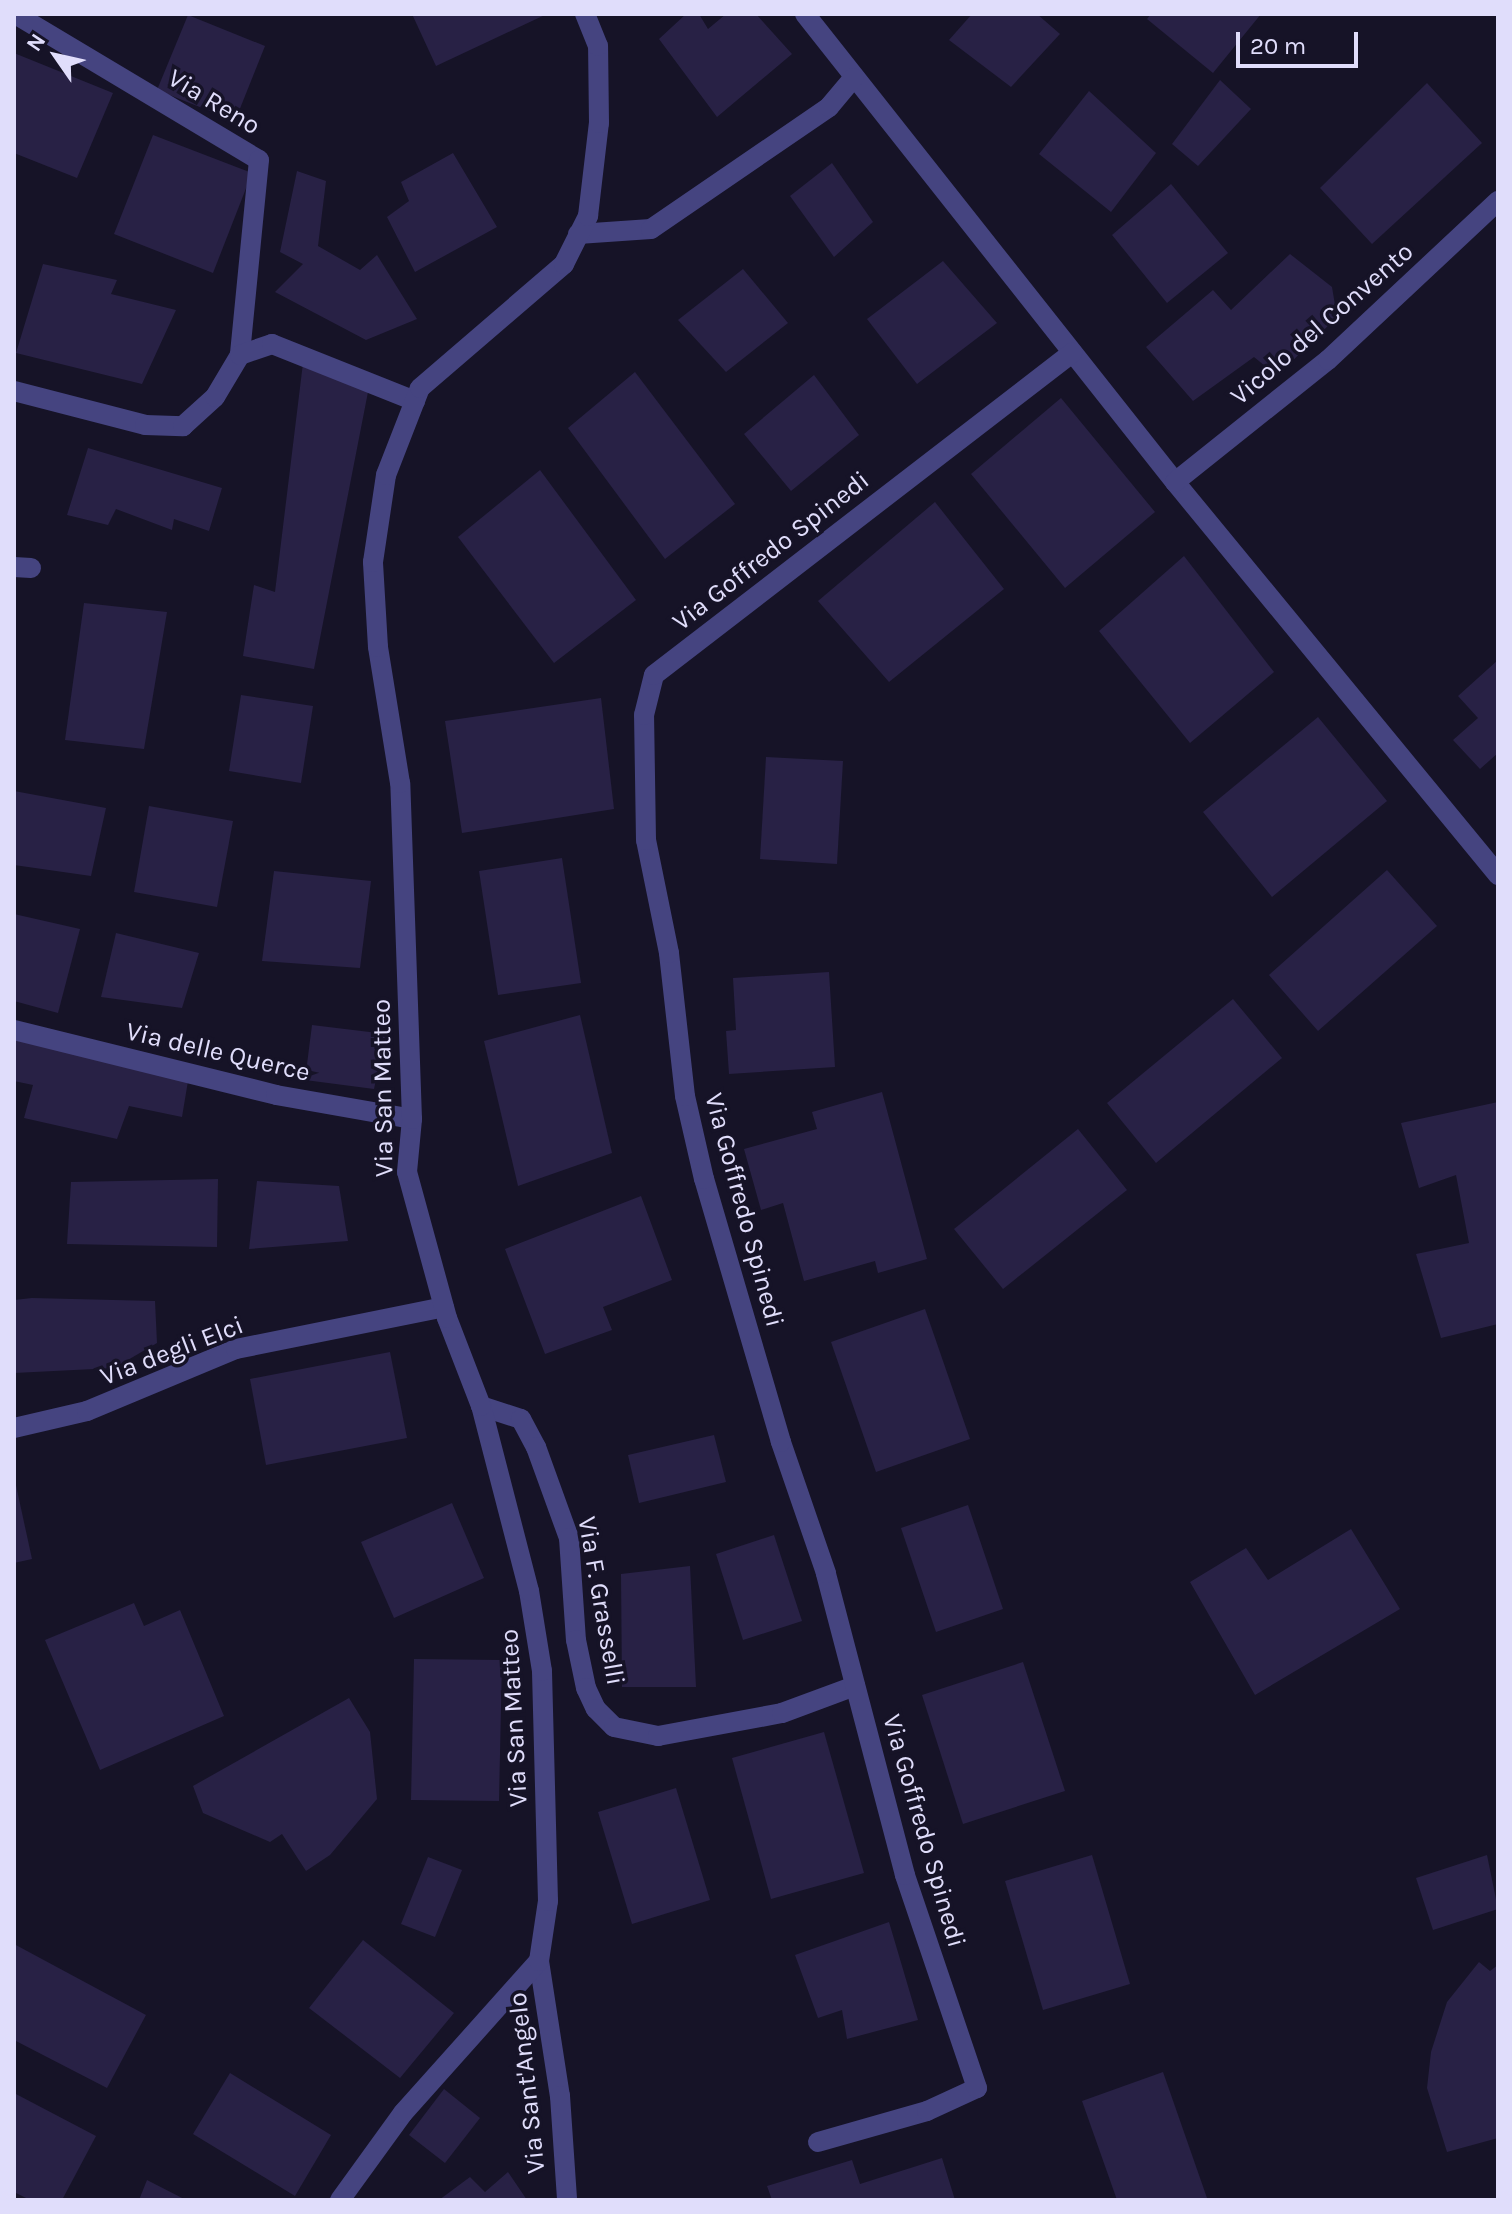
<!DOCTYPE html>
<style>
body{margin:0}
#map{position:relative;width:1512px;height:2214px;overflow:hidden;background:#161327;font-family:Karla,sans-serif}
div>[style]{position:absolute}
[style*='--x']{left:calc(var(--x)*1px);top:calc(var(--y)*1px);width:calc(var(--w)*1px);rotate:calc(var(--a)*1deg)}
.building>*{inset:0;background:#282145}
.street>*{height:20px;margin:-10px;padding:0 10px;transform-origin:10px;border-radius:10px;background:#454480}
span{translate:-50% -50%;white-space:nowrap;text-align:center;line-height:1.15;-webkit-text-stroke:7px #161327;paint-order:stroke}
.street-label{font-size:26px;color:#e0ddfb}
.frame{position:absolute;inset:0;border:16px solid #e0ddfb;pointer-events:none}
.north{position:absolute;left:16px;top:16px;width:80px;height:80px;-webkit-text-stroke:6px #161327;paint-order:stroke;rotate:304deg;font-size:22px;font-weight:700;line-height:32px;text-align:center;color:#e0ddfb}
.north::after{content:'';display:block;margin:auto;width:28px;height:36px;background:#e0ddfb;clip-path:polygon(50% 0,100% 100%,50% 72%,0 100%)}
.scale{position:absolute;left:1236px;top:32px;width:122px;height:36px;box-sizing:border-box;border:4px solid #e0ddfb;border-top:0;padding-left:10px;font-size:24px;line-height:28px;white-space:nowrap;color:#e0ddfb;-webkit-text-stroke:6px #161327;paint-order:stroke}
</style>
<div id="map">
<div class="building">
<div style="clip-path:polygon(412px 14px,547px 14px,436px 66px)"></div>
<div style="clip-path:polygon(686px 14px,699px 14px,708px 29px,726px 14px,756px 14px,792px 54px,717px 117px,659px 39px)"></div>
<div style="clip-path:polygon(972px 14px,1037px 14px,1060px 34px,1011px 87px,949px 40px)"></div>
<div style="clip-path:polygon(1151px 14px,1261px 14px,1213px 73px,1147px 19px)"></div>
<div style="clip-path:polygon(188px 15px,265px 46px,235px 121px,157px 90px)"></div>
<div style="clip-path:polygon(14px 53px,113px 93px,77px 178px,14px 153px)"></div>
<div style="clip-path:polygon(1220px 80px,1251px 109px,1198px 166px,1172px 144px)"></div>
<div style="clip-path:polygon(1427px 83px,1482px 143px,1372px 244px,1320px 188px)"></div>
<div style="clip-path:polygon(1089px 91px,1156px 153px,1111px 212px,1039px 154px)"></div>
<div style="clip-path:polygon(153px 135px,252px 173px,213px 273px,114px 234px)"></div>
<div style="clip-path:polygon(453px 153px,497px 227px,415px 272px,387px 217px,409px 201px,401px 182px)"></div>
<div style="clip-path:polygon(832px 163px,873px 222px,834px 257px,790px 196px)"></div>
<div style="clip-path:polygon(297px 171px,326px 181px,318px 246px,360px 270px,377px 255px,417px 319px,366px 340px,275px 292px,303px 264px,280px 252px)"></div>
<div style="clip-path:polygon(1171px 184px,1228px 253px,1167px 303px,1112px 235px)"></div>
<div style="clip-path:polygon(1290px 254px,1332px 287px,1337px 317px,1277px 376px,1254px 357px,1193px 401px,1146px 347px,1213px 290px,1231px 310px)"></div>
<div style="clip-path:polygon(943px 261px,997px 323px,917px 384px,867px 319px)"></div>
<div style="clip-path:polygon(43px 264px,117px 280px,111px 294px,176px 310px,142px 384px,16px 353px)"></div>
<div style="clip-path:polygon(743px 269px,788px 323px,726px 372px,678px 320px)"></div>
<div style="clip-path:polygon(303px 363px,368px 392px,314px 669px,243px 656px,254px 585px,275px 592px)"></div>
<div style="clip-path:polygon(635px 372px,735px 504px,665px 559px,568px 428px)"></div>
<div style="clip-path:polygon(814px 375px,859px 435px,791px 491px,744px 434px)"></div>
<div style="clip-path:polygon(1061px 398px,1155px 512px,1065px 588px,971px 474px)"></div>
<div style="clip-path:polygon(88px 448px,222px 488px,209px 531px,174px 519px,172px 530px,116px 509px,108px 525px,67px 515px)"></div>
<div style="clip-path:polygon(540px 470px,636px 600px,554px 663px,458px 537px)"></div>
<div style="clip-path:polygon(935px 502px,1004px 589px,889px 682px,818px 601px)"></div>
<div style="clip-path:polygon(1184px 556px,1274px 672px,1190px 743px,1099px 631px)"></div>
<div style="clip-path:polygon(84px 603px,167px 612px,144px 749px,65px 740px)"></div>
<div style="clip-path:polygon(1498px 660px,1498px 753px,1480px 769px,1453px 740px,1478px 718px,1458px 696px)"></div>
<div style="clip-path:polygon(241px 695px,313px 706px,301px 783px,229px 771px)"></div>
<div style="clip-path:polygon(601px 698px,614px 809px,462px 833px,445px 721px)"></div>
<div style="clip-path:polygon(1318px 717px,1387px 801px,1272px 897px,1203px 812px)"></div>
<div style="clip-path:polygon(766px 757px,843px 761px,837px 864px,760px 859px)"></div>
<div style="clip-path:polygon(14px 791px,106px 808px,91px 876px,14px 865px)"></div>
<div style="clip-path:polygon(149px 806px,233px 821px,217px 907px,134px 892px)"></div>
<div style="clip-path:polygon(562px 858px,581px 983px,498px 995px,479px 871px)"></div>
<div style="clip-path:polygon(1387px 870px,1437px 926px,1318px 1031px,1269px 975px)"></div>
<div style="clip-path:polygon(274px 871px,371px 881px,360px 968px,262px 961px)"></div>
<div style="clip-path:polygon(14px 914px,80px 929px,58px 1013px,14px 1001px)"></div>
<div style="clip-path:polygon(116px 933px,199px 953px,182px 1008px,101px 997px)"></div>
<div style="clip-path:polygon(829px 972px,835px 1067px,729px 1074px,726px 1031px,736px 1030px,733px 978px)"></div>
<div style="clip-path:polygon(1233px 999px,1282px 1058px,1156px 1163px,1107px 1103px)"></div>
<div style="clip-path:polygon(580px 1015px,612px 1153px,518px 1186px,484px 1041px)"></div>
<div style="clip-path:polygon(312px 1025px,386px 1034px,374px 1089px,305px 1080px)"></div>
<div style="clip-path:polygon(14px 1039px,188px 1081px,182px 1117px,129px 1106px,117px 1139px,24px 1118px,33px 1085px,14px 1081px)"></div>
<div style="clip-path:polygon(882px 1092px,927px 1259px,878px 1273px,875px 1261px,804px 1281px,783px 1203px,761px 1210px,744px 1149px,817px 1129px,812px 1112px)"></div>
<div style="clip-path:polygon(1498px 1102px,1498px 1324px,1441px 1338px,1416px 1254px,1469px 1243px,1456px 1175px,1419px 1188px,1401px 1123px)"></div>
<div style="clip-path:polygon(1078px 1129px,1127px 1190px,1003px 1289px,954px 1229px)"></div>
<div style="clip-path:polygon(218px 1179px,217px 1247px,67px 1244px,71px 1182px)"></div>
<div style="clip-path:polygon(257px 1181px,339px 1186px,348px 1241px,249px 1249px)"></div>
<div style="clip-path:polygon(641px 1196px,672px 1280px,603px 1307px,612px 1330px,545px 1354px,505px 1249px)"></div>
<div style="clip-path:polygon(32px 1298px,155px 1301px,157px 1343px,114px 1368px,14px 1373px,14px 1300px)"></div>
<div style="clip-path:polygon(925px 1309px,970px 1439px,876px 1472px,831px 1342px)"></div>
<div style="clip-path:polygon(390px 1352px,407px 1438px,266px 1465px,250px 1379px)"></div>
<div style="clip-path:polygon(714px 1435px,726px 1482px,639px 1503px,628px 1455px)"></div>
<div style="clip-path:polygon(14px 1476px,32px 1559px,14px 1563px)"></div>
<div style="clip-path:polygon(452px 1503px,484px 1578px,394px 1618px,361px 1542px)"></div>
<div style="clip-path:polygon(968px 1505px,1003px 1609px,936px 1632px,901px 1528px)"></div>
<div style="clip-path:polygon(1351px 1529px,1400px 1609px,1255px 1695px,1190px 1582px,1246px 1548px,1268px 1580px)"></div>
<div style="clip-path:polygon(774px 1535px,802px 1621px,743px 1640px,716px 1554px)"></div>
<div style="clip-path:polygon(690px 1566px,696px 1687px,622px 1687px,621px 1574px)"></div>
<div style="clip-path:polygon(134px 1603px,144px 1626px,180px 1610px,224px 1716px,100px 1770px,45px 1640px)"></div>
<div style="clip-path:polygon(414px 1659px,502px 1660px,499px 1801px,411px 1800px)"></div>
<div style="clip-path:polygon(1023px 1662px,1065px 1791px,963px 1824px,922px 1695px)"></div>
<div style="clip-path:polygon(349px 1698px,370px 1732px,377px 1799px,330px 1855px,306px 1871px,282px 1834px,270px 1842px,203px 1813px,193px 1786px)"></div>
<div style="clip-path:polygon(824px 1732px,864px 1873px,771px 1899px,732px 1758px)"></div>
<div style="clip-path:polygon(676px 1788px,710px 1900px,632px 1924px,598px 1812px)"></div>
<div style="clip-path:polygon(1092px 1855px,1130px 1984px,1043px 2010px,1005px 1881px)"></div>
<div style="clip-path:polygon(1487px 1855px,1498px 1909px,1433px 1930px,1416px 1878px)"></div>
<div style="clip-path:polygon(428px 1857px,462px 1870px,435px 1937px,401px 1924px)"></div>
<div style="clip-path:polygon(889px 1922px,918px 2020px,847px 2039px,842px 2010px,818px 2018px,795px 1955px)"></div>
<div style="clip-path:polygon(363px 1940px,454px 2013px,400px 2078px,309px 2008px)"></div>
<div style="clip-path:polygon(14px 1944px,146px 2015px,107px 2088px,14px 2040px)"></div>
<div style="clip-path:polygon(1479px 1962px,1490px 1971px,1498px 1965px,1498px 2138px,1447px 2152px,1427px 2088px,1431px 2052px,1447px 2002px)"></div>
<div style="clip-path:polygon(1163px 2072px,1207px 2198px,1117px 2200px,1082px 2101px)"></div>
<div style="clip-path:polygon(230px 2073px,331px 2135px,295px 2196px,193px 2134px)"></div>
<div style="clip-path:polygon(444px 2089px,480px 2118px,445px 2163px,409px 2135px)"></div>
<div style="clip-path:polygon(14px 2093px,96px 2136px,62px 2200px,30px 2200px,14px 2192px)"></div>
<div style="clip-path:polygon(942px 2158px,955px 2200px,772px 2200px,767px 2186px,852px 2160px,860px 2184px)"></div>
<div style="clip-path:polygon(508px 2172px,527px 2200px,439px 2200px,470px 2177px,485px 2192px)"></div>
<div style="clip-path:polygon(147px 2180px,186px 2200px,139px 2200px)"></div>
</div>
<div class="street">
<div style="--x:15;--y:14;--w:284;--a:30.9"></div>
<div style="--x:259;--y:160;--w:196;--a:95.6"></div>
<div style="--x:805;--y:14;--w:597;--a:51.67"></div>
<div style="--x:1175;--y:482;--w:509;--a:50.58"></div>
<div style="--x:578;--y:234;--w:73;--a:-3.9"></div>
<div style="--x:651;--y:229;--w:216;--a:-34.4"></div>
<div style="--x:829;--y:107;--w:38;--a:-50"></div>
<div style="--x:14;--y:391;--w:135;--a:14.5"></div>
<div style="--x:145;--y:425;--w:38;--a:2"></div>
<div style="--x:183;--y:426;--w:43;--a:-42.2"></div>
<div style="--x:215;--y:397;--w:49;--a:-59.2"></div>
<div style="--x:240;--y:355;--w:34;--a:-19"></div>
<div style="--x:272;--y:344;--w:154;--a:21.7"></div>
<div style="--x:1175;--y:482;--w:196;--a:-38.6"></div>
<div style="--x:1328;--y:360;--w:233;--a:-43.1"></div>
<div style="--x:14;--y:567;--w:17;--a:3"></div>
<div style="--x:14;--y:1030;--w:270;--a:13.9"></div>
<div style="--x:276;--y:1095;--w:138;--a:10"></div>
<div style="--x:481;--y:1406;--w:42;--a:18"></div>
<div style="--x:521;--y:1419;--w:32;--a:62"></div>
<div style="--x:536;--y:1447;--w:97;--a:70.1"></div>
<div style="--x:569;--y:1538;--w:102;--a:86.1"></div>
<div style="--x:576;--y:1640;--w:49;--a:78.2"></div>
<div style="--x:586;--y:1688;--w:23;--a:65"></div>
<div style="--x:596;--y:1709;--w:25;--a:45"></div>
<div style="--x:614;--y:1727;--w:45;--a:11.6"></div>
<div style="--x:658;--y:1736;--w:126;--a:-10.5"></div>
<div style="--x:782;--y:1713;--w:78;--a:-20.3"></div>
<div style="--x:14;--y:1428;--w:75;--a:-13.1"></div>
<div style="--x:87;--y:1411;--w:161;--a:-22.6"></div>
<div style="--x:236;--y:1349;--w:212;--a:-11.4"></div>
<div style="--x:539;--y:1961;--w:137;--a:81.2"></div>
<div style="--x:560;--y:2096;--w:104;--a:86.1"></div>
<div style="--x:818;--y:2142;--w:113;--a:-15.9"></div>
<div style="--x:927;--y:2111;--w:55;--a:-24.7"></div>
<div style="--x:977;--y:2088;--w:225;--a:-108.7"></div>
<div style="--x:905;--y:1875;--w:312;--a:-104.7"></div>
<div style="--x:826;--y:1573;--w:139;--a:-109"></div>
<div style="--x:781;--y:1442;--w:274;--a:-106.3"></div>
<div style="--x:704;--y:1179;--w:85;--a:-102.9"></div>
<div style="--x:685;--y:1096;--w:144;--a:-96.4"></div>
<div style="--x:669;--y:953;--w:115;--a:-101.5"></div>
<div style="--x:646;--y:840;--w:125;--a:-90.9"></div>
<div style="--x:644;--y:715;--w:41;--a:-76"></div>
<div style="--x:654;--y:675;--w:528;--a:-37.61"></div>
<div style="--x:340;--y:2200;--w:107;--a:-54.1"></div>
<div style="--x:403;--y:2113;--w:204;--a:-48.2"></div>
<div style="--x:539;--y:1961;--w:61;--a:-81.5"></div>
<div style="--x:548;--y:1901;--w:230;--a:-91.5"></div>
<div style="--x:542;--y:1671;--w:81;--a:-99.2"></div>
<div style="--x:529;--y:1591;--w:191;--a:-104.5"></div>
<div style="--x:481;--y:1406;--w:94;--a:-111.1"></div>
<div style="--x:447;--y:1318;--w:151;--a:-105.3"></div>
<div style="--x:407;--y:1172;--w:53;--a:-84.6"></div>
<div style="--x:412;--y:1119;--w:336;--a:-92"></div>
<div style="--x:400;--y:783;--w:138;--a:-99.2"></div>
<div style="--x:378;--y:647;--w:85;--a:-93.4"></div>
<div style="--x:373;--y:562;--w:88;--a:-81.5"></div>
<div style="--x:386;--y:475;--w:93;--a:-68.7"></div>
<div style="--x:420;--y:388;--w:190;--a:-40.7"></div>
<div style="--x:564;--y:264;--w:54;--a:-63.4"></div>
<div style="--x:588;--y:216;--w:94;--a:-83.3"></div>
<div style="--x:599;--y:123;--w:77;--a:-90.7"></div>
<div style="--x:598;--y:46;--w:35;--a:-112"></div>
</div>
<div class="street-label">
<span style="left:214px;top:102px;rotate:31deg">Via Reno</span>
<span style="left:1322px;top:324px;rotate:-41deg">Vicolo del Convento</span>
<span style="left:771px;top:551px;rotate:-38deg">Via Goffredo Spinedi</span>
<span style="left:218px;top:1052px;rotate:13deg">Via delle Querce</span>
<span style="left:383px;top:1088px;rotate:-91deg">Via San Matteo</span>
<span style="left:744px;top:1210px;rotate:75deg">Via Goffredo Spinedi</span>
<span style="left:172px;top:1351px;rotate:-21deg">Via degli Elci</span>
<span style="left:601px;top:1601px;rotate:80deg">Via F. Grasselli</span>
<span style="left:514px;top:1718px;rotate:-93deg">Via San Matteo</span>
<span style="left:924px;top:1831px;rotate:74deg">Via Goffredo Spinedi</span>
<span style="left:527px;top:2083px;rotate:-96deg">Via Sant'Angelo</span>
</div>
<div class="frame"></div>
<div class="north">N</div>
<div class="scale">20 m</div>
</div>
